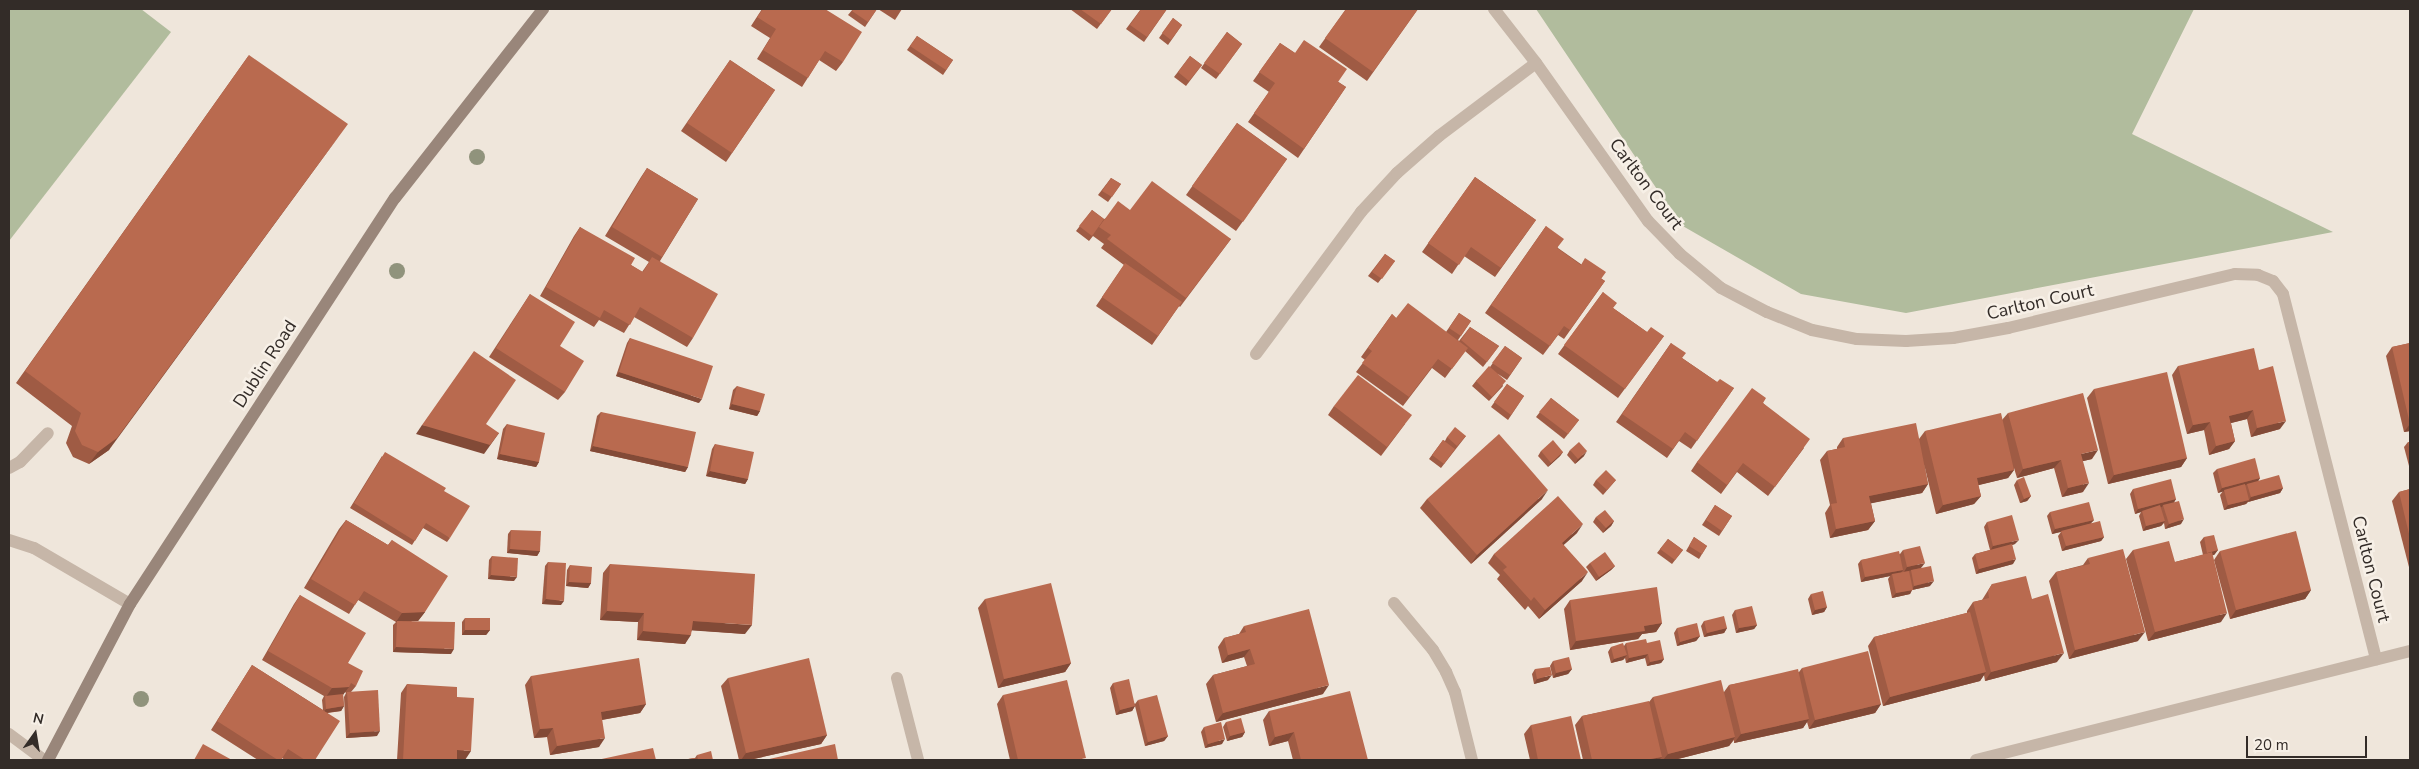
<!DOCTYPE html>
<style>
body{margin:0}
#map{position:relative;width:2419px;height:769px;overflow:hidden;background:#efe6db;font-family:"Nunito Sans",sans-serif}
div>[style]{position:absolute}
[style*='--x']{left:calc(var(--x)*1px);top:calc(var(--y)*1px);width:calc(var(--w)*1px);rotate:calc(var(--a)*1deg)}
.green>*{inset:0;background:#b1bc9d}
.service>*{height:12px;margin:-6px;padding:0 6px;transform-origin:6px;border-radius:6px;background:#c6b6a8}
.minor>*{height:12px;margin:-6px;padding:0 6px;transform-origin:6px;border-radius:6px;background:#c6b6a8}
.secondary>*{height:12px;margin:-6px;padding:0 6px;transform-origin:6px;border-radius:6px;background:#99867a}
.trees>*{width:16px;height:16px;margin:-8px;border-radius:50%;background:#90937c}
.wall>*{inset:0;background:#9f5b44}
.shaded-wall>*{inset:0;background:#824a37}
.building>*{inset:0;background:#b96a4f}
span{translate:-50% -50%;white-space:nowrap;text-align:center;line-height:1.15;-webkit-text-stroke:5px #f7f0e7;paint-order:stroke}
.street-label{font-size:18px;color:#332c28}
.frame{position:absolute;inset:0;border:10px solid #332c28;pointer-events:none}
.north{position:absolute;left:10px;top:709px;width:50px;height:50px;-webkit-text-stroke:4px #f7f0e7;paint-order:stroke;rotate:13deg;font-size:14px;font-weight:700;line-height:20px;text-align:center;color:#332c28}
.north::after{content:'';display:block;margin:auto;width:18px;height:22px;background:#332c28;clip-path:polygon(50% 0,100% 100%,50% 72%,0 100%)}
.scale{position:absolute;left:2246px;top:736px;width:121px;height:22px;box-sizing:border-box;border:2px solid #332c28;border-top:0;padding-left:6px;font-size:15px;line-height:18px;white-space:nowrap;color:#332c28;-webkit-text-stroke:4px #f7f0e7;paint-order:stroke}
</style>
<div id="map">
<div class="green">
<div style="clip-path:polygon(9px 9px,141px 9px,171px 32px,9px 241px)"></div>
<div style="clip-path:polygon(1536px 9px,2194px 9px,2132px 134px,2333px 232px,1906px 313px,1801px 294px,1681px 225px)"></div>
</div>
<div class="service">
<div style="--x:9;--y:468;--w:13;--a:-29"></div>
<div style="--x:20;--y:462;--w:40;--a:-46"></div>
<div style="--x:9;--y:540;--w:26;--a:18"></div>
<div style="--x:34;--y:548;--w:111;--a:30.3"></div>
<div style="--x:9;--y:734;--w:44;--a:36.6"></div>
</div>
<div class="minor">
<div style="--x:1494;--y:9;--w:68;--a:52.1"></div>
<div style="--x:1536;--y:63;--w:194;--a:54.7"></div>
<div style="--x:1648;--y:221;--w:46;--a:45.9"></div>
<div style="--x:1680;--y:254;--w:53;--a:39.7"></div>
<div style="--x:1721;--y:288;--w:52;--a:27.6"></div>
<div style="--x:1767;--y:312;--w:48;--a:21.8"></div>
<div style="--x:1812;--y:330;--w:46;--a:11.3"></div>
<div style="--x:1857;--y:339;--w:49;--a:2.3"></div>
<div style="--x:1906;--y:341;--w:47;--a:-3.7"></div>
<div style="--x:1953;--y:338;--w:56;--a:-10.3"></div>
<div style="--x:2008;--y:328;--w:233;--a:-13.4"></div>
<div style="--x:2235;--y:274;--w:23;--a:2"></div>
<div style="--x:2258;--y:275;--w:16;--a:22"></div>
<div style="--x:2273;--y:281;--w:16;--a:52"></div>
<div style="--x:2283;--y:294;--w:377;--a:75.7"></div>
<div style="--x:1256;--y:354;--w:177;--a:-53.5"></div>
<div style="--x:1361;--y:212;--w:53;--a:-47.3"></div>
<div style="--x:1397;--y:173;--w:56;--a:-41.4"></div>
<div style="--x:1439;--y:136;--w:121;--a:-37"></div>
<div style="--x:1394;--y:603;--w:61;--a:50.3"></div>
<div style="--x:1433;--y:650;--w:26;--a:59"></div>
<div style="--x:1446;--y:672;--w:22;--a:66"></div>
<div style="--x:1455;--y:692;--w:70;--a:76"></div>
<div style="--x:897;--y:678;--w:85;--a:75.6"></div>
<div style="--x:1976;--y:760;--w:447;--a:-14.1"></div>
</div>
<div class="secondary">
<div style="--x:48;--y:760;--w:176;--a:-62.3"></div>
<div style="--x:130;--y:604;--w:485;--a:-56.9"></div>
<div style="--x:395;--y:198;--w:240;--a:-51.9"></div>
</div>
<div class="trees">
<div style="left:477px;top:157px"></div>
<div style="left:397px;top:271px"></div>
<div style="left:141px;top:699px"></div>
</div>
<div class="wall">
<div style="clip-path:polygon(762px 9px,825px 9px,843px 62px,836px 71px,819px 60px,802px 87px,757px 59px,770px 38px,751px 26px)"></div>
<div style="clip-path:polygon(853px 9px,877px 9px,865px 27px,848px 15px)"></div>
<div style="clip-path:polygon(878px 9px,902px 9px,895px 20px)"></div>
<div style="clip-path:polygon(1070px 9px,1112px 9px,1097px 29px)"></div>
<div style="clip-path:polygon(1141px 9px,1167px 9px,1144px 42px,1126px 29px)"></div>
<div style="clip-path:polygon(1346px 9px,1418px 9px,1367px 81px,1319px 47px)"></div>
<div style="clip-path:polygon(1173px 18px,1182px 25px,1168px 45px,1159px 38px)"></div>
<div style="clip-path:polygon(1227px 32px,1242px 44px,1216px 79px,1201px 68px)"></div>
<div style="clip-path:polygon(917px 36px,953px 60px,943px 75px,907px 50px)"></div>
<div style="clip-path:polygon(1280px 43px,1346px 87px,1298px 158px,1248px 122px,1269px 92px,1253px 81px)"></div>
<div style="clip-path:polygon(249px 55px,109px 450px,89px 464px,73px 457px,66px 443px,72px 426px,16px 383px)"></div>
<div style="clip-path:polygon(1190px 56px,1202px 65px,1186px 86px,1174px 77px)"></div>
<div style="clip-path:polygon(730px 60px,775px 90px,726px 162px,681px 131px)"></div>
<div style="clip-path:polygon(1237px 123px,1287px 159px,1236px 231px,1186px 195px)"></div>
<div style="clip-path:polygon(647px 168px,698px 199px,660px 261px,693px 338px,687px 347px,634px 317px,624px 333px,599px 320px,594px 327px,540px 296px,574px 236px,580px 227px,631px 265px,642px 272px,649px 262px,605px 236px,641px 177px)"></div>
<div style="clip-path:polygon(1475px 177px,1536px 220px,1495px 277px,1464px 256px,1452px 274px,1422px 252px)"></div>
<div style="clip-path:polygon(1111px 178px,1121px 184px,1108px 202px,1098px 195px)"></div>
<div style="clip-path:polygon(1092px 210px,1104px 219px,1130px 210px,1231px 239px,1180px 307px,1179px 306px,1152px 345px,1096px 306px,1124px 265px,1101px 248px,1104px 244px,1093px 236px,1089px 241px,1076px 231px)"></div>
<div style="clip-path:polygon(1546px 226px,1558px 248px,1605px 281px,1564px 339px,1558px 335px,1543px 355px,1485px 313px)"></div>
<div style="clip-path:polygon(1385px 254px,1395px 261px,1378px 283px,1368px 276px)"></div>
<div style="clip-path:polygon(1603px 292px,1613px 308px,1647px 332px,1664px 336px,1618px 398px,1558px 354px)"></div>
<div style="clip-path:polygon(530px 294px,560px 346px,565px 392px,558px 400px,489px 357px)"></div>
<div style="clip-path:polygon(1459px 313px,1471px 321px,1458px 340px,1459px 341px,1470px 327px,1499px 346px,1483px 367px,1465px 351px,1445px 378px,1432px 368px,1403px 406px,1356px 372px,1365px 360px,1361px 357px,1392px 314px,1396px 318px,1446px 332px)"></div>
<div style="clip-path:polygon(630px 338px,699px 403px,616px 376px,627px 343px)"></div>
<div style="clip-path:polygon(1671px 343px,1682px 358px,1717px 382px,1734px 388px,1691px 449px,1679px 441px,1667px 458px,1616px 422px)"></div>
<div style="clip-path:polygon(2410px 343px,2410px 431px,2404px 432px,2386px 356px,2392px 347px)"></div>
<div style="clip-path:polygon(1505px 346px,1522px 358px,1507px 380px,1498px 374px,1503px 386px,1489px 401px,1472px 386px,1476px 381px,1490px 367px)"></div>
<div style="clip-path:polygon(2178px 366px,2259px 370px,2280px 429px,2251px 437px,2247px 419px,2231px 423px,2235px 441px,2229px 449px,2209px 455px,2204px 430px,2187px 434px,2172px 375px)"></div>
<div style="clip-path:polygon(1507px 384px,1524px 396px,1508px 420px,1491px 407px)"></div>
<div style="clip-path:polygon(737px 386px,760px 411px,757px 416px,729px 409px,733px 390px)"></div>
<div style="clip-path:polygon(2094px 389px,2187px 458px,2181px 467px,2108px 484px,2087px 398px)"></div>
<div style="clip-path:polygon(1551px 398px,1579px 420px,1564px 439px,1536px 417px)"></div>
<div style="clip-path:polygon(1763px 403px,1804px 448px,1768px 496px,1737px 472px,1721px 494px,1691px 471px,1697px 462px)"></div>
<div style="clip-path:polygon(1334px 406px,1405px 424px,1381px 456px,1328px 415px)"></div>
<div style="clip-path:polygon(601px 412px,688px 467px,685px 472px,590px 451px,597px 416px)"></div>
<div style="clip-path:polygon(2008px 413px,2092px 459px,2083px 461px,2083px 492px,2062px 497px,2054px 468px,2017px 478px,2014px 468px,2014px 470px,2008px 478px,1978px 485px,1981px 496px,1974px 504px,1936px 514px,1924px 464px,1928px 484px,1922px 493px,1871px 503px,1875px 521px,1868px 530px,1830px 538px,1825px 513px,1830px 505px,1820px 460px,1827px 451px,1837px 449px,1837px 447px,1843px 438px,1919px 439px,1925px 431px,2002px 420px)"></div>
<div style="clip-path:polygon(507px 424px,539px 462px,536px 467px,497px 459px,503px 429px)"></div>
<div style="clip-path:polygon(1466px 436px,1441px 468px,1429px 459px,1443px 440px,1445px 441px,1447px 437px)"></div>
<div style="clip-path:polygon(2408px 442px,2410px 442px,2410px 465px,2409px 466px,2404px 447px)"></div>
<div style="clip-path:polygon(715px 444px,748px 479px,745px 484px,706px 476px,712px 449px)"></div>
<div style="clip-path:polygon(1570px 450px,1584px 456px,1575px 464px,1567px 455px)"></div>
<div style="clip-path:polygon(1541px 451px,1563px 452px,1560px 456px,1548px 467px,1538px 456px)"></div>
<div style="clip-path:polygon(382px 456px,450px 538px,447px 542px,423px 528px,412px 545px,350px 508px)"></div>
<div style="clip-path:polygon(2217px 469px,2260px 478px,2258px 481px,2283px 488px,2280px 493px,2248px 502px,2246px 504px,2224px 510px,2220px 495px,2223px 491px,2218px 493px,2213px 473px)"></div>
<div style="clip-path:polygon(1596px 480px,1616px 480px,1603px 495px,1593px 485px)"></div>
<div style="clip-path:polygon(2017px 480px,2031px 496px,2027px 501px,2020px 503px,2014px 485px)"></div>
<div style="clip-path:polygon(2133px 489px,2176px 499px,2174px 502px,2181px 524px,2165px 529px,2164px 523px,2161px 526px,2143px 531px,2139px 516px,2141px 512px,2135px 514px,2130px 494px)"></div>
<div style="clip-path:polygon(2410px 489px,2410px 571px,2392px 501px,2399px 492px)"></div>
<div style="clip-path:polygon(1427px 499px,1542px 499px,1471px 564px,1420px 508px)"></div>
<div style="clip-path:polygon(1715px 505px,1732px 516px,1719px 536px,1702px 525px)"></div>
<div style="clip-path:polygon(2050px 512px,2094px 520px,2091px 523px,2104px 537px,2101px 541px,2062px 551px,2058px 536px,2061px 532px,2052px 534px,2047px 516px)"></div>
<div style="clip-path:polygon(1596px 517px,1614px 521px,1611px 526px,1603px 533px,1593px 522px)"></div>
<div style="clip-path:polygon(346px 520px,388px 545px,392px 540px,425px 612px,418px 621px,411px 621px,451px 654px,393px 652px,393px 625px,396px 622px,358px 600px,349px 614px,304px 588px,339px 529px)"></div>
<div style="clip-path:polygon(1987px 522px,2015px 544px,2012px 545px,2013px 564px,1976px 574px,1972px 558px,1975px 554px,1990px 550px,1984px 527px)"></div>
<div style="clip-path:polygon(511px 530px,540px 551px,537px 556px,507px 553px,508px 534px)"></div>
<div style="clip-path:polygon(1577px 533px,1563px 545px,1582px 581px,1539px 619px,1528px 606px,1525px 610px,1497px 579px,1500px 575px,1488px 563px,1494px 554px)"></div>
<div style="clip-path:polygon(1694px 537px,1707px 546px,1699px 559px,1686px 551px)"></div>
<div style="clip-path:polygon(2204px 537px,2218px 550px,2214px 555px,2212px 555px,2221px 622px,2148px 641px,2126px 559px,2133px 550px,2175px 562px,2203px 555px,2200px 542px)"></div>
<div style="clip-path:polygon(1668px 539px,1683px 550px,1672px 564px,1657px 553px)"></div>
<div style="clip-path:polygon(1903px 550px,1921px 568px,1930px 586px,1912px 590px,1910px 594px,1892px 598px,1888px 579px,1890px 576px,1861px 582px,1858px 564px,1861px 560px,1900px 554px)"></div>
<div style="clip-path:polygon(2220px 551px,2311px 590px,2305px 599px,2230px 619px,2214px 560px)"></div>
<div style="clip-path:polygon(492px 556px,514px 581px,488px 579px,489px 560px)"></div>
<div style="clip-path:polygon(2088px 558px,2138px 641px,2069px 659px,2049px 581px,2056px 572px,2083px 565px)"></div>
<div style="clip-path:polygon(548px 562px,561px 605px,542px 604px,545px 566px)"></div>
<div style="clip-path:polygon(1590px 563px,1615px 566px,1611px 570px,1596px 581px,1586px 567px)"></div>
<div style="clip-path:polygon(610px 564px,745px 634px,692px 630px,685px 644px,637px 640px,638px 622px,600px 620px,603px 573px)"></div>
<div style="clip-path:polygon(570px 565px,591px 583px,588px 588px,566px 586px,567px 570px)"></div>
<div style="clip-path:polygon(1992px 584px,2032px 599px,2057px 662px,1985px 681px,1984px 675px,1980px 681px,1883px 706px,1868px 646px,1874px 637px,1967px 613px,1967px 611px,1973px 602px,1982px 600px)"></div>
<div style="clip-path:polygon(1811px 594px,1827px 607px,1824px 612px,1812px 615px,1808px 599px)"></div>
<div style="clip-path:polygon(300px 595px,348px 663px,356px 686px,351px 692px,377px 736px,346px 738px,344px 697px,346px 693px,345px 692px,343px 695px,344px 706px,341px 711px,328px 713px,315px 760px,285px 760px,282px 758px,281px 760px,258px 760px,211px 730px,252px 665px,323px 710px,322px 700px,324px 696px,262px 660px,294px 604px)"></div>
<div style="clip-path:polygon(985px 599px,1071px 663px,1065px 672px,998px 688px,978px 608px)"></div>
<div style="clip-path:polygon(1570px 600px,1662px 623px,1656px 632px,1642px 634px,1638px 639px,1570px 650px,1564px 609px)"></div>
<div style="clip-path:polygon(1735px 610px,1757px 625px,1754px 629px,1736px 633px,1732px 615px)"></div>
<div style="clip-path:polygon(465px 618px,490px 630px,486px 635px,462px 635px,462px 622px)"></div>
<div style="clip-path:polygon(1704px 621px,1727px 628px,1724px 633px,1704px 637px,1701px 626px)"></div>
<div style="clip-path:polygon(1244px 626px,1323px 694px,1216px 722px,1206px 684px,1213px 675px,1247px 666px,1244px 657px,1222px 663px,1218px 647px,1224px 638px,1239px 634px)"></div>
<div style="clip-path:polygon(1677px 628px,1700px 636px,1696px 641px,1677px 646px,1674px 633px)"></div>
<div style="clip-path:polygon(1626px 643px,1647px 643px,1664px 659px,1661px 663px,1647px 666px,1645px 658px,1626px 663px,1625px 658px,1623px 660px,1611px 663px,1608px 652px,1611px 647px,1624px 646px)"></div>
<div style="clip-path:polygon(1553px 661px,1572px 669px,1568px 674px,1553px 678px,1550px 666px)"></div>
<div style="clip-path:polygon(1802px 668px,1881px 704px,1875px 713px,1809px 729px,1807px 722px,1803px 728px,1734px 743px,1734px 740px,1729px 746px,1674px 760px,1660px 760px,1660px 759px,1659px 760px,1583px 760px,1575px 725px,1582px 716px,1649px 702px,1653px 697px,1724px 692px,1729px 685px,1799px 672px)"></div>
<div style="clip-path:polygon(1535px 669px,1548px 680px,1534px 684px,1532px 674px)"></div>
<div style="clip-path:polygon(531px 676px,646px 704px,640px 713px,602px 720px,599px 747px,550px 755px,547px 737px,534px 738px,525px 685px)"></div>
<div style="clip-path:polygon(728px 678px,827px 735px,821px 744px,749px 760px,739px 760px,721px 686px)"></div>
<div style="clip-path:polygon(1113px 683px,1135px 704px,1138px 700px,1168px 736px,1164px 741px,1145px 746px,1135px 706px,1132px 711px,1116px 715px,1110px 688px)"></div>
<div style="clip-path:polygon(407px 684px,457px 697px,465px 760px,457px 759px,457px 760px,397px 760px,401px 693px)"></div>
<div style="clip-path:polygon(1003px 695px,1084px 760px,1010px 760px,997px 704px)"></div>
<div style="clip-path:polygon(1269px 711px,1368px 760px,1293px 760px,1288px 741px,1269px 746px,1263px 720px)"></div>
<div style="clip-path:polygon(1226px 722px,1245px 732px,1242px 737px,1227px 741px,1223px 727px)"></div>
<div style="clip-path:polygon(1531px 725px,1581px 760px,1530px 760px,1524px 734px)"></div>
<div style="clip-path:polygon(1204px 727px,1222px 744px,1205px 748px,1201px 732px)"></div>
<div style="clip-path:polygon(697px 755px,713px 760px,682px 760px,695px 758px)"></div>
</div>
<div class="shaded-wall">
<div style="clip-path:polygon(339px 136px,109px 450px,89px 464px,98px 452px)"></div>
<div style="clip-path:polygon(619px 372px,702px 399px,699px 403px,616px 376px)"></div>
<div style="clip-path:polygon(732px 404px,760px 411px,757px 416px,729px 409px)"></div>
<div style="clip-path:polygon(2253px 410px,2247px 419px,2223px 425px,2229px 416px)"></div>
<div style="clip-path:polygon(2286px 421px,2280px 429px,2251px 437px,2257px 428px)"></div>
<div style="clip-path:polygon(2210px 422px,2204px 430px,2187px 434px,2193px 425px)"></div>
<div style="clip-path:polygon(2410px 424px,2410px 431px,2404px 432px)"></div>
<div style="clip-path:polygon(422px 425px,499px 433px,484px 454px,416px 434px)"></div>
<div style="clip-path:polygon(2235px 441px,2229px 449px,2209px 455px,2216px 446px)"></div>
<div style="clip-path:polygon(593px 446px,688px 467px,685px 472px,590px 451px)"></div>
<div style="clip-path:polygon(2098px 450px,2092px 459px,2075px 463px,2081px 454px)"></div>
<div style="clip-path:polygon(1587px 451px,1584px 456px,1575px 464px,1578px 459px)"></div>
<div style="clip-path:polygon(1563px 452px,1560px 456px,1548px 467px,1551px 463px)"></div>
<div style="clip-path:polygon(500px 454px,539px 462px,536px 467px,497px 459px)"></div>
<div style="clip-path:polygon(2187px 458px,2181px 467px,2108px 484px,2114px 475px)"></div>
<div style="clip-path:polygon(2061px 460px,2054px 468px,2017px 478px,2023px 469px)"></div>
<div style="clip-path:polygon(2014px 470px,2008px 478px,1971px 487px,1977px 478px)"></div>
<div style="clip-path:polygon(710px 471px,748px 479px,745px 484px,706px 476px)"></div>
<div style="clip-path:polygon(2260px 478px,2257px 483px,2247px 484px,2246px 485px,2218px 493px,2222px 488px)"></div>
<div style="clip-path:polygon(2089px 483px,2083px 492px,2062px 497px,2068px 488px)"></div>
<div style="clip-path:polygon(1928px 484px,1922px 493px,1863px 505px,1869px 496px)"></div>
<div style="clip-path:polygon(2283px 488px,2280px 493px,2248px 502px,2251px 497px)"></div>
<div style="clip-path:polygon(1548px 490px,1542px 499px,1471px 564px,1477px 555px)"></div>
<div style="clip-path:polygon(1981px 496px,1974px 504px,1936px 514px,1943px 505px)"></div>
<div style="clip-path:polygon(2031px 496px,2027px 501px,2020px 503px,2024px 499px)"></div>
<div style="clip-path:polygon(2176px 499px,2173px 504px,2163px 505px,2162px 507px,2142px 512px,2142px 511px,2141px 512px,2135px 514px,2138px 509px)"></div>
<div style="clip-path:polygon(2249px 500px,2246px 504px,2224px 510px,2228px 505px)"></div>
<div style="clip-path:polygon(2184px 519px,2181px 524px,2165px 529px,2169px 524px)"></div>
<div style="clip-path:polygon(2094px 520px,2090px 524px,2052px 534px,2055px 529px)"></div>
<div style="clip-path:polygon(1614px 521px,1611px 526px,1603px 533px,1606px 528px)"></div>
<div style="clip-path:polygon(1875px 521px,1868px 530px,1830px 538px,1836px 529px)"></div>
<div style="clip-path:polygon(2165px 521px,2161px 526px,2143px 531px,2146px 526px)"></div>
<div style="clip-path:polygon(1583px 524px,1577px 533px,1556px 552px,1562px 543px)"></div>
<div style="clip-path:polygon(2104px 537px,2101px 541px,2062px 551px,2066px 546px)"></div>
<div style="clip-path:polygon(2019px 540px,2015px 544px,1990px 551px,1993px 546px)"></div>
<div style="clip-path:polygon(510px 549px,540px 551px,537px 556px,507px 553px)"></div>
<div style="clip-path:polygon(2218px 550px,2214px 555px,2204px 557px,2207px 553px)"></div>
<div style="clip-path:polygon(2016px 559px,2013px 564px,1976px 574px,1979px 569px)"></div>
<div style="clip-path:polygon(1925px 563px,1921px 568px,1904px 572px,1907px 567px)"></div>
<div style="clip-path:polygon(1615px 566px,1611px 570px,1596px 581px,1599px 577px)"></div>
<div style="clip-path:polygon(1903px 570px,1900px 574px,1892px 574px,1890px 576px,1861px 582px,1865px 577px)"></div>
<div style="clip-path:polygon(1588px 572px,1582px 581px,1539px 619px,1545px 610px)"></div>
<div style="clip-path:polygon(491px 575px,517px 577px,514px 581px,488px 579px)"></div>
<div style="clip-path:polygon(1934px 581px,1930px 586px,1912px 590px,1910px 594px,1892px 598px,1896px 593px,1912px 590px,1914px 586px)"></div>
<div style="clip-path:polygon(569px 582px,591px 583px,588px 588px,566px 586px)"></div>
<div style="clip-path:polygon(2311px 590px,2305px 599px,2230px 619px,2236px 610px)"></div>
<div style="clip-path:polygon(546px 599px,564px 601px,561px 605px,542px 604px)"></div>
<div style="clip-path:polygon(1827px 607px,1824px 612px,1812px 615px,1815px 610px)"></div>
<div style="clip-path:polygon(607px 611px,644px 613px,638px 622px,600px 620px)"></div>
<div style="clip-path:polygon(425px 612px,418px 621px,396px 622px,402px 613px)"></div>
<div style="clip-path:polygon(2227px 613px,2221px 622px,2148px 641px,2155px 632px)"></div>
<div style="clip-path:polygon(693px 621px,752px 625px,745px 634px,686px 630px)"></div>
<div style="clip-path:polygon(1662px 623px,1656px 632px,1642px 634px,1638px 639px,1570px 650px,1576px 641px,1644px 626px)"></div>
<div style="clip-path:polygon(1757px 625px,1754px 629px,1736px 633px,1739px 628px)"></div>
<div style="clip-path:polygon(1727px 628px,1724px 633px,1704px 637px,1707px 633px)"></div>
<div style="clip-path:polygon(465px 630px,490px 630px,486px 635px,462px 635px)"></div>
<div style="clip-path:polygon(643px 631px,691px 635px,685px 644px,637px 640px)"></div>
<div style="clip-path:polygon(2145px 632px,2138px 641px,2069px 659px,2075px 650px)"></div>
<div style="clip-path:polygon(1700px 636px,1696px 641px,1677px 646px,1680px 642px)"></div>
<div style="clip-path:polygon(396px 647px,454px 649px,451px 654px,393px 652px)"></div>
<div style="clip-path:polygon(1250px 649px,1244px 657px,1222px 663px,1228px 655px)"></div>
<div style="clip-path:polygon(2064px 653px,2057px 662px,1985px 681px,1991px 672px)"></div>
<div style="clip-path:polygon(1648px 654px,1645px 658px,1626px 663px,1629px 658px)"></div>
<div style="clip-path:polygon(1627px 655px,1623px 660px,1611px 663px,1614px 659px)"></div>
<div style="clip-path:polygon(1664px 659px,1661px 663px,1647px 666px,1650px 662px)"></div>
<div style="clip-path:polygon(1071px 663px,1065px 672px,998px 688px,1004px 679px)"></div>
<div style="clip-path:polygon(1572px 669px,1568px 674px,1553px 678px,1556px 673px)"></div>
<div style="clip-path:polygon(1986px 672px,1980px 681px,1883px 706px,1890px 697px)"></div>
<div style="clip-path:polygon(1552px 675px,1548px 680px,1534px 684px,1537px 679px)"></div>
<div style="clip-path:polygon(1329px 685px,1323px 694px,1216px 722px,1223px 713px)"></div>
<div style="clip-path:polygon(349px 687px,342px 696px,326px 697px,332px 688px)"></div>
<div style="clip-path:polygon(646px 704px,640px 713px,595px 721px,601px 712px)"></div>
<div style="clip-path:polygon(1881px 704px,1875px 713px,1809px 729px,1815px 720px)"></div>
<div style="clip-path:polygon(344px 706px,341px 711px,323px 713px,326px 709px)"></div>
<div style="clip-path:polygon(1135px 706px,1132px 711px,1116px 715px,1120px 710px)"></div>
<div style="clip-path:polygon(1809px 719px,1803px 728px,1734px 743px,1741px 734px)"></div>
<div style="clip-path:polygon(553px 728px,547px 737px,534px 738px,540px 729px)"></div>
<div style="clip-path:polygon(380px 731px,377px 736px,346px 738px,350px 733px)"></div>
<div style="clip-path:polygon(1245px 732px,1242px 737px,1227px 741px,1230px 736px)"></div>
<div style="clip-path:polygon(1294px 732px,1288px 741px,1269px 746px,1275px 737px)"></div>
<div style="clip-path:polygon(827px 735px,821px 744px,749px 760px,741px 760px,746px 753px)"></div>
<div style="clip-path:polygon(1168px 736px,1164px 741px,1145px 746px,1148px 742px)"></div>
<div style="clip-path:polygon(1735px 737px,1729px 746px,1674px 760px,1663px 760px,1668px 754px)"></div>
<div style="clip-path:polygon(605px 738px,599px 747px,550px 755px,557px 746px)"></div>
<div style="clip-path:polygon(1225px 739px,1222px 744px,1205px 748px,1208px 744px)"></div>
<div style="clip-path:polygon(457px 750px,471px 751px,465px 760px,451px 759px)"></div>
<div style="clip-path:polygon(1662px 757px,1659px 760px,1645px 760px)"></div>
</div>
<div class="building">
<div style="clip-path:polygon(763px 9px,825px 9px,862px 32px,843px 62px,825px 51px,808px 78px,763px 50px,776px 29px,757px 17px)"></div>
<div style="clip-path:polygon(853px 9px,877px 9px,868px 22px,852px 11px)"></div>
<div style="clip-path:polygon(1080px 9px,1112px 9px,1101px 24px)"></div>
<div style="clip-path:polygon(1141px 9px,1167px 9px,1147px 37px,1130px 25px)"></div>
<div style="clip-path:polygon(1346px 9px,1418px 9px,1373px 72px,1325px 38px)"></div>
<div style="clip-path:polygon(1173px 18px,1182px 25px,1171px 40px,1162px 33px)"></div>
<div style="clip-path:polygon(1227px 32px,1242px 44px,1220px 74px,1204px 63px)"></div>
<div style="clip-path:polygon(917px 36px,953px 60px,946px 70px,910px 46px)"></div>
<div style="clip-path:polygon(1304px 40px,1347px 69px,1338px 82px,1346px 87px,1304px 149px,1254px 113px,1275px 83px,1259px 72px,1280px 43px,1295px 53px)"></div>
<div style="clip-path:polygon(249px 55px,348px 124px,117px 438px,98px 452px,82px 445px,75px 431px,81px 413px,25px 371px)"></div>
<div style="clip-path:polygon(1190px 56px,1202px 65px,1189px 81px,1178px 72px)"></div>
<div style="clip-path:polygon(730px 60px,775px 90px,732px 153px,687px 123px)"></div>
<div style="clip-path:polygon(1237px 123px,1287px 159px,1243px 222px,1192px 186px)"></div>
<div style="clip-path:polygon(647px 168px,698px 199px,662px 257px,612px 227px)"></div>
<div style="clip-path:polygon(1475px 177px,1536px 220px,1501px 268px,1471px 247px,1459px 265px,1428px 243px)"></div>
<div style="clip-path:polygon(1111px 178px,1121px 184px,1112px 197px,1102px 191px)"></div>
<div style="clip-path:polygon(1152px 181px,1231px 239px,1186px 298px,1107px 239px,1111px 235px,1099px 227px,1118px 201px,1130px 210px)"></div>
<div style="clip-path:polygon(1092px 210px,1104px 219px,1092px 236px,1079px 226px)"></div>
<div style="clip-path:polygon(1546px 226px,1564px 239px,1557px 248px,1581px 265px,1585px 258px,1606px 272px,1601px 279px,1605px 281px,1570px 330px,1564px 326px,1550px 346px,1491px 305px)"></div>
<div style="clip-path:polygon(580px 227px,635px 258px,631px 265px,643px 272px,652px 257px,718px 294px,693px 338px,640px 307px,630px 325px,604px 310px,600px 318px,546px 287px)"></div>
<div style="clip-path:polygon(1385px 254px,1395px 261px,1382px 279px,1372px 272px)"></div>
<div style="clip-path:polygon(1125px 263px,1182px 302px,1158px 336px,1102px 297px)"></div>
<div style="clip-path:polygon(1603px 292px,1617px 303px,1613px 308px,1647px 332px,1651px 327px,1664px 336px,1625px 389px,1564px 345px)"></div>
<div style="clip-path:polygon(530px 294px,575px 322px,560px 346px,584px 361px,565px 392px,496px 348px)"></div>
<div style="clip-path:polygon(1408px 303px,1468px 348px,1452px 369px,1438px 359px,1409px 397px,1362px 363px,1372px 351px,1368px 348px,1392px 314px,1396px 318px)"></div>
<div style="clip-path:polygon(1459px 313px,1471px 321px,1461px 336px,1449px 328px)"></div>
<div style="clip-path:polygon(1470px 327px,1499px 346px,1487px 362px,1461px 340px)"></div>
<div style="clip-path:polygon(630px 338px,713px 366px,702px 399px,619px 372px)"></div>
<div style="clip-path:polygon(1671px 343px,1686px 353px,1682px 358px,1717px 382px,1720px 379px,1734px 388px,1697px 441px,1685px 432px,1673px 449px,1622px 414px)"></div>
<div style="clip-path:polygon(2410px 343px,2410px 424px,2392px 347px)"></div>
<div style="clip-path:polygon(1505px 346px,1522px 358px,1510px 375px,1492px 363px)"></div>
<div style="clip-path:polygon(2254px 348px,2259px 370px,2273px 366px,2286px 421px,2257px 428px,2253px 410px,2229px 416px,2235px 441px,2216px 446px,2210px 422px,2193px 425px,2178px 366px)"></div>
<div style="clip-path:polygon(474px 351px,516px 380px,486px 424px,499px 433px,490px 445px,422px 425px)"></div>
<div style="clip-path:polygon(1489px 366px,1506px 381px,1492px 397px,1476px 381px)"></div>
<div style="clip-path:polygon(2167px 372px,2187px 458px,2114px 475px,2094px 389px)"></div>
<div style="clip-path:polygon(1358px 375px,1412px 415px,1387px 447px,1334px 406px)"></div>
<div style="clip-path:polygon(1507px 384px,1524px 396px,1511px 415px,1494px 402px)"></div>
<div style="clip-path:polygon(737px 386px,765px 394px,760px 411px,732px 404px)"></div>
<div style="clip-path:polygon(1752px 388px,1766px 398px,1763px 403px,1810px 439px,1775px 487px,1743px 463px,1727px 485px,1697px 462px)"></div>
<div style="clip-path:polygon(2083px 393px,2098px 450px,2081px 454px,2089px 483px,2068px 488px,2061px 460px,2023px 469px,2008px 413px)"></div>
<div style="clip-path:polygon(1551px 398px,1579px 420px,1568px 434px,1539px 412px)"></div>
<div style="clip-path:polygon(601px 412px,696px 432px,688px 467px,593px 446px)"></div>
<div style="clip-path:polygon(2001px 413px,2014px 470px,1977px 478px,1981px 496px,1943px 505px,1925px 431px)"></div>
<div style="clip-path:polygon(1916px 423px,1928px 484px,1869px 496px,1875px 521px,1836px 529px,1831px 504px,1837px 503px,1827px 451px,1845px 447px,1843px 438px)"></div>
<div style="clip-path:polygon(507px 424px,545px 433px,539px 462px,500px 454px)"></div>
<div style="clip-path:polygon(1455px 427px,1466px 436px,1457px 446px,1447px 437px)"></div>
<div style="clip-path:polygon(1499px 434px,1548px 490px,1477px 555px,1427px 499px)"></div>
<div style="clip-path:polygon(1443px 440px,1455px 449px,1444px 464px,1432px 455px)"></div>
<div style="clip-path:polygon(1553px 440px,1563px 452px,1551px 463px,1541px 451px)"></div>
<div style="clip-path:polygon(1579px 442px,1587px 451px,1578px 459px,1570px 450px)"></div>
<div style="clip-path:polygon(2408px 442px,2410px 442px,2410px 452px)"></div>
<div style="clip-path:polygon(715px 444px,754px 452px,748px 479px,710px 471px)"></div>
<div style="clip-path:polygon(385px 452px,446px 488px,444px 491px,470px 506px,450px 538px,426px 523px,415px 541px,354px 503px)"></div>
<div style="clip-path:polygon(2255px 458px,2260px 478px,2222px 488px,2217px 469px)"></div>
<div style="clip-path:polygon(1606px 470px,1616px 480px,1607px 490px,1596px 480px)"></div>
<div style="clip-path:polygon(2279px 475px,2283px 488px,2251px 497px,2247px 484px)"></div>
<div style="clip-path:polygon(2024px 477px,2031px 496px,2024px 499px,2017px 480px)"></div>
<div style="clip-path:polygon(2171px 479px,2176px 499px,2138px 509px,2133px 489px)"></div>
<div style="clip-path:polygon(2245px 484px,2249px 500px,2228px 505px,2224px 490px)"></div>
<div style="clip-path:polygon(2410px 489px,2410px 538px,2399px 492px)"></div>
<div style="clip-path:polygon(1558px 496px,1583px 524px,1562px 543px,1588px 572px,1545px 610px,1534px 597px,1531px 601px,1503px 570px,1507px 567px,1494px 554px)"></div>
<div style="clip-path:polygon(2179px 501px,2184px 519px,2169px 524px,2163px 505px)"></div>
<div style="clip-path:polygon(2089px 502px,2094px 520px,2055px 529px,2050px 512px)"></div>
<div style="clip-path:polygon(1715px 505px,1732px 516px,1722px 531px,1706px 520px)"></div>
<div style="clip-path:polygon(2160px 505px,2165px 521px,2146px 526px,2142px 511px)"></div>
<div style="clip-path:polygon(1605px 510px,1614px 521px,1606px 528px,1596px 517px)"></div>
<div style="clip-path:polygon(2012px 515px,2019px 540px,1993px 546px,1987px 522px)"></div>
<div style="clip-path:polygon(346px 520px,388px 545px,392px 540px,448px 576px,425px 612px,402px 613px,364px 591px,355px 605px,311px 579px)"></div>
<div style="clip-path:polygon(2100px 521px,2104px 537px,2066px 546px,2061px 531px)"></div>
<div style="clip-path:polygon(511px 530px,541px 531px,540px 551px,510px 549px)"></div>
<div style="clip-path:polygon(2296px 531px,2311px 590px,2236px 610px,2220px 551px)"></div>
<div style="clip-path:polygon(2214px 535px,2218px 550px,2207px 553px,2204px 537px)"></div>
<div style="clip-path:polygon(1694px 537px,1707px 546px,1702px 554px,1689px 546px)"></div>
<div style="clip-path:polygon(1668px 539px,1683px 550px,1675px 560px,1660px 549px)"></div>
<div style="clip-path:polygon(2169px 541px,2175px 562px,2212px 552px,2227px 613px,2155px 632px,2133px 550px)"></div>
<div style="clip-path:polygon(2012px 544px,2016px 559px,1979px 569px,1975px 554px)"></div>
<div style="clip-path:polygon(1920px 546px,1925px 563px,1907px 567px,1903px 550px)"></div>
<div style="clip-path:polygon(2123px 549px,2145px 632px,2075px 650px,2056px 572px,2090px 564px,2088px 558px)"></div>
<div style="clip-path:polygon(1899px 551px,1903px 570px,1865px 577px,1861px 560px)"></div>
<div style="clip-path:polygon(1605px 552px,1615px 566px,1599px 577px,1590px 563px)"></div>
<div style="clip-path:polygon(492px 556px,518px 558px,517px 577px,491px 575px)"></div>
<div style="clip-path:polygon(548px 562px,566px 563px,564px 601px,546px 599px)"></div>
<div style="clip-path:polygon(610px 564px,755px 574px,752px 625px,693px 621px,691px 635px,643px 631px,644px 613px,607px 611px)"></div>
<div style="clip-path:polygon(570px 565px,592px 567px,591px 583px,569px 582px)"></div>
<div style="clip-path:polygon(1931px 566px,1934px 581px,1914px 586px,1911px 570px)"></div>
<div style="clip-path:polygon(1909px 571px,1913px 590px,1896px 593px,1892px 574px)"></div>
<div style="clip-path:polygon(2026px 576px,2032px 599px,2048px 594px,2064px 653px,1991px 672px,1973px 602px,1989px 598px,1988px 591px,1992px 584px)"></div>
<div style="clip-path:polygon(1051px 583px,1071px 663px,1004px 679px,985px 599px)"></div>
<div style="clip-path:polygon(1657px 587px,1662px 623px,1644px 626px,1645px 631px,1576px 641px,1570px 600px)"></div>
<div style="clip-path:polygon(1823px 591px,1827px 607px,1815px 610px,1811px 594px)"></div>
<div style="clip-path:polygon(300px 595px,366px 633px,348px 663px,363px 671px,356px 686px,351px 683px,349px 687px,332px 688px,268px 651px)"></div>
<div style="clip-path:polygon(1752px 606px,1757px 625px,1739px 628px,1735px 610px)"></div>
<div style="clip-path:polygon(1309px 609px,1329px 685px,1223px 713px,1213px 675px,1255px 664px,1250px 649px,1228px 655px,1224px 638px,1246px 632px,1244px 626px)"></div>
<div style="clip-path:polygon(1970px 612px,1986px 672px,1890px 697px,1874px 637px)"></div>
<div style="clip-path:polygon(1724px 616px,1727px 628px,1707px 633px,1704px 621px)"></div>
<div style="clip-path:polygon(465px 618px,490px 618px,490px 630px,465px 630px)"></div>
<div style="clip-path:polygon(397px 621px,455px 622px,454px 649px,396px 647px)"></div>
<div style="clip-path:polygon(1697px 623px,1700px 636px,1680px 642px,1677px 628px)"></div>
<div style="clip-path:polygon(1646px 639px,1647px 643px,1660px 640px,1664px 659px,1650px 662px,1648px 654px,1629px 658px,1626px 643px)"></div>
<div style="clip-path:polygon(1623px 643px,1627px 655px,1614px 659px,1611px 647px)"></div>
<div style="clip-path:polygon(1868px 651px,1881px 704px,1815px 720px,1802px 668px)"></div>
<div style="clip-path:polygon(1569px 657px,1572px 669px,1556px 673px,1553px 661px)"></div>
<div style="clip-path:polygon(639px 658px,646px 704px,601px 712px,605px 738px,557px 746px,553px 728px,540px 729px,531px 676px)"></div>
<div style="clip-path:polygon(809px 658px,827px 735px,746px 753px,728px 678px)"></div>
<div style="clip-path:polygon(252px 665px,340px 721px,315px 760px,305px 760px,288px 749px,281px 760px,278px 760px,217px 721px)"></div>
<div style="clip-path:polygon(1550px 667px,1552px 675px,1537px 679px,1535px 669px)"></div>
<div style="clip-path:polygon(1798px 669px,1809px 719px,1741px 734px,1729px 685px)"></div>
<div style="clip-path:polygon(1129px 679px,1135px 706px,1120px 710px,1113px 683px)"></div>
<div style="clip-path:polygon(1067px 680px,1086px 758px,1076px 760px,1018px 760px,1003px 695px)"></div>
<div style="clip-path:polygon(1721px 680px,1735px 737px,1668px 754px,1653px 697px)"></div>
<div style="clip-path:polygon(407px 684px,457px 687px,457px 697px,474px 698px,471px 751px,457px 750px,457px 760px,403px 760px)"></div>
<div style="clip-path:polygon(378px 690px,380px 731px,350px 733px,347px 692px)"></div>
<div style="clip-path:polygon(1350px 691px,1368px 760px,1301px 760px,1294px 732px,1275px 737px,1269px 711px)"></div>
<div style="clip-path:polygon(343px 694px,344px 706px,326px 709px,325px 696px)"></div>
<div style="clip-path:polygon(1157px 695px,1168px 736px,1148px 742px,1138px 700px)"></div>
<div style="clip-path:polygon(1649px 701px,1662px 757px,1645px 760px,1592px 760px,1582px 716px)"></div>
<div style="clip-path:polygon(1571px 716px,1581px 760px,1538px 760px,1531px 725px)"></div>
<div style="clip-path:polygon(1241px 718px,1245px 732px,1230px 736px,1226px 722px)"></div>
<div style="clip-path:polygon(1221px 722px,1225px 739px,1208px 744px,1204px 727px)"></div>
<div style="clip-path:polygon(203px 744px,232px 760px,194px 760px)"></div>
<div style="clip-path:polygon(835px 744px,838px 760px,765px 760px)"></div>
<div style="clip-path:polygon(653px 748px,656px 760px,597px 760px)"></div>
<div style="clip-path:polygon(711px 751px,713px 760px,698px 760px,697px 755px)"></div>
<div style="clip-path:polygon(694px 758px,695px 760px,682px 760px)"></div>
</div>
<div class="street-label">
<span style="left:1646px;top:184px;rotate:53deg">Carlton Court</span>
<span style="left:2040px;top:302px;rotate:-13deg">Carlton Court</span>
<span style="left:265px;top:364px;rotate:-57deg">Dublin Road</span>
<span style="left:2371px;top:569px;rotate:76deg">Carlton Court</span>
</div>
<div class="frame"></div>
<div class="north">N</div>
<div class="scale">20 m</div>
</div>
